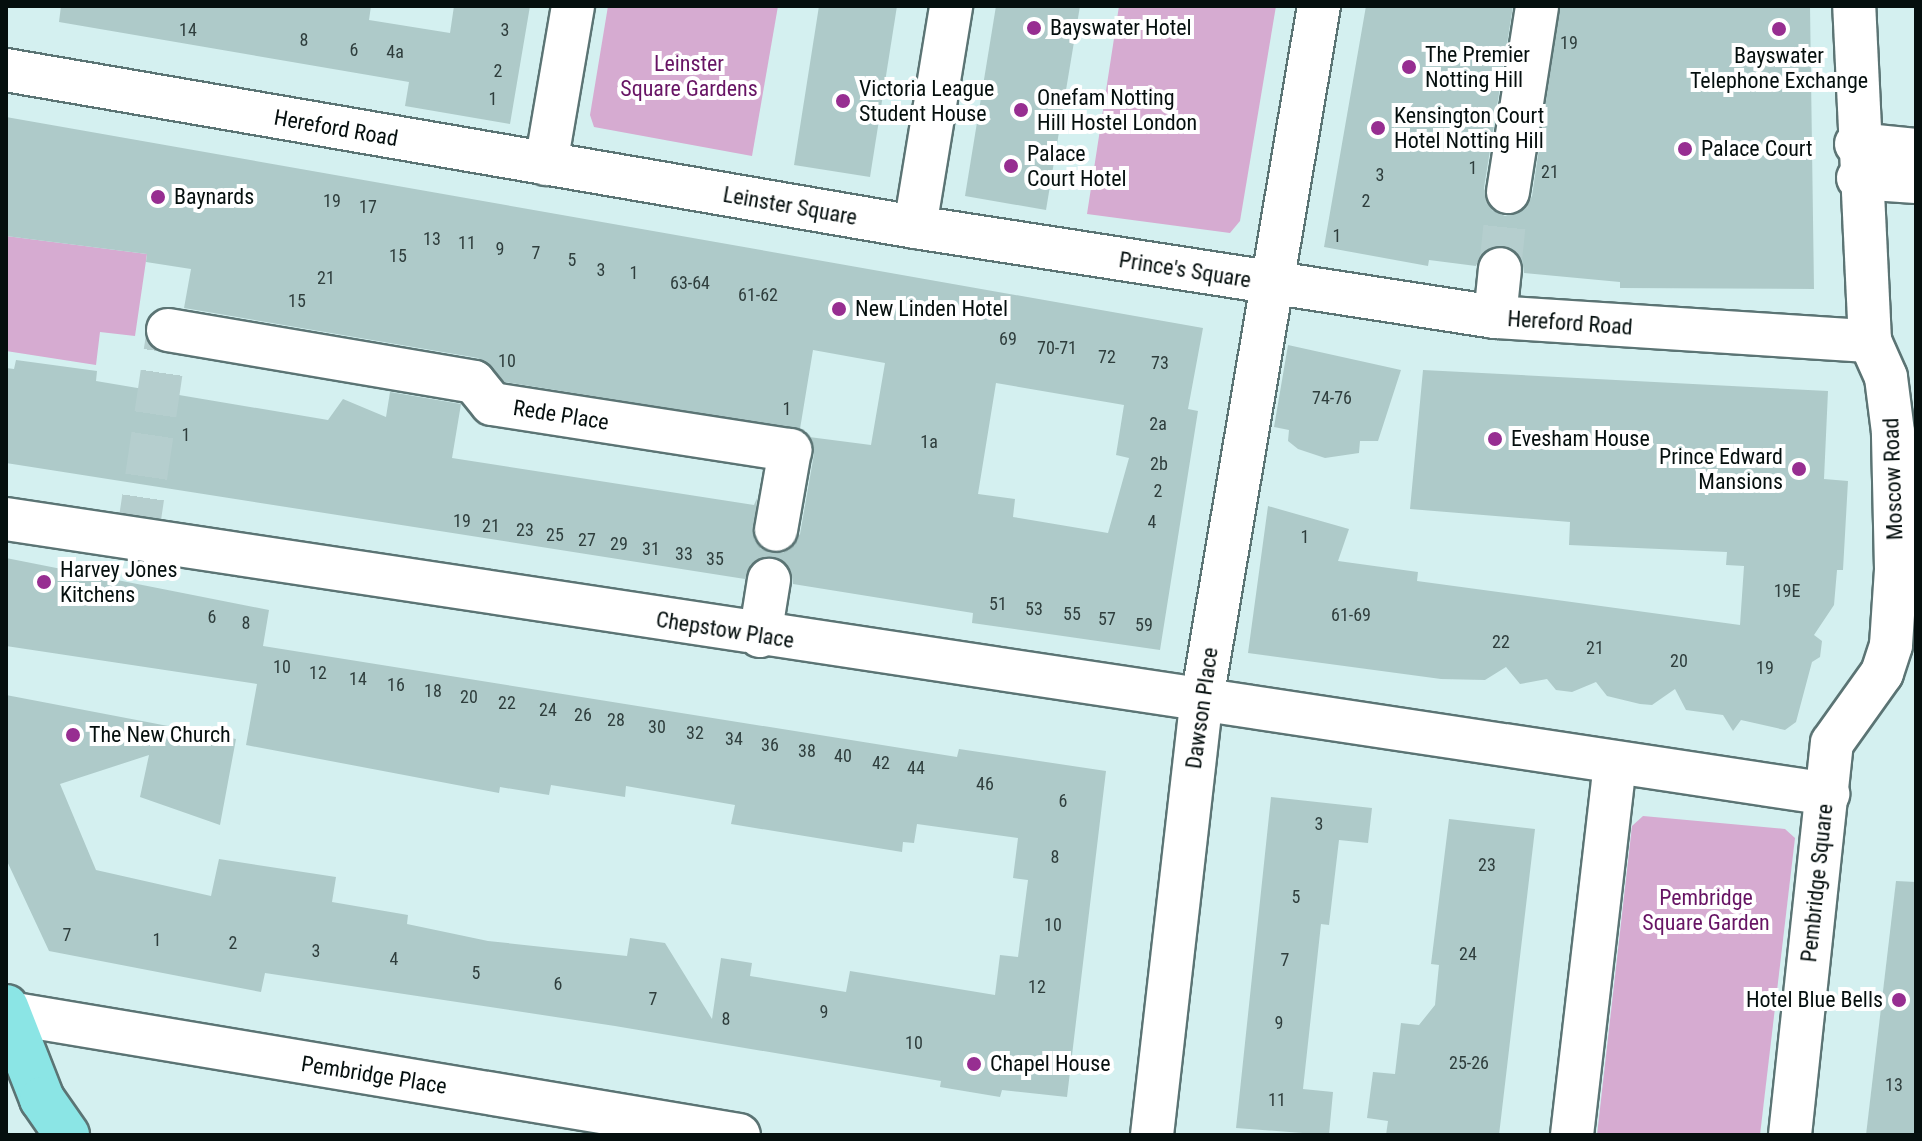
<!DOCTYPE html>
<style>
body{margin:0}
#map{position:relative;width:1922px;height:1141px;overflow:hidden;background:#d4f0f0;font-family:"Roboto Condensed",sans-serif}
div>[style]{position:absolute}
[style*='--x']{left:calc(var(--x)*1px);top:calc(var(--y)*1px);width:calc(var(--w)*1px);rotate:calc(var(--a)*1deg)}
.green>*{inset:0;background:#d6abd1}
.building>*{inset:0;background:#aecac9}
.street-tunnel>*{height:42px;margin-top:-21px;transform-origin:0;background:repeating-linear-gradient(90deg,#b5cece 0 42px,transparent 0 63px)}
.roads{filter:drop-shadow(2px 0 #5b7474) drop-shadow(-2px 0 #5b7474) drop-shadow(0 2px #5b7474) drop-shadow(0 -2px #5b7474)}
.street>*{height:42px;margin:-21px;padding:0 21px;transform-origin:21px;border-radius:21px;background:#fff}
.primary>*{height:44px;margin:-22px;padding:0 22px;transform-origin:22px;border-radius:22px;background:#8be5e5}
.dots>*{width:22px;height:22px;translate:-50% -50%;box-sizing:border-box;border:4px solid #fff;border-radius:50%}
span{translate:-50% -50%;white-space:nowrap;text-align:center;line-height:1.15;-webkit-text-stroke:8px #fff;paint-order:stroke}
.number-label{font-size:18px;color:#2f3e3d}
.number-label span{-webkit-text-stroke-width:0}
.poi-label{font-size:22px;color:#050f0e}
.left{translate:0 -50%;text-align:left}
.right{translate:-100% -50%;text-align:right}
.park-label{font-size:22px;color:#671464}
.street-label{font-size:22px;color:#050f0e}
.frame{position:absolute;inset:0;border:8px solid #050f0e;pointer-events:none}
</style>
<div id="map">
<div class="green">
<div style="clip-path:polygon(608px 6px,778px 6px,752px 156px,594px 127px,590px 115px)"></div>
<div style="clip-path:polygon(1119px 6px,1276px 6px,1240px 221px,1230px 233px,1087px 214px)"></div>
<div style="clip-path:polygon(6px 236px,147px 254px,135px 336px,100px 332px,96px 365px,6px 351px)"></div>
<div style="clip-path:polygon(1643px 816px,1785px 829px,1795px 838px,1760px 1135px,1597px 1135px,1632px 826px)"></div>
</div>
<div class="building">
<div style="clip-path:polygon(61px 6px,371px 6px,369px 20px,450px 33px,454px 6px,530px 6px,510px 124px,405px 106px,409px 82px,59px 22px)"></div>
<div style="clip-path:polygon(819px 6px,897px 6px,870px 177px,794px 165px)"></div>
<div style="clip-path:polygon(996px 6px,1080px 6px,1046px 210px,965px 196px)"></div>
<div style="clip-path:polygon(1366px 6px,1513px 6px,1484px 188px,1492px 210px,1505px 216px,1526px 208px,1532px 196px,1560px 6px,1810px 6px,1814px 289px,1620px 288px,1620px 282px,1524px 273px,1522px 259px,1502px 245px,1481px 254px,1476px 266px,1429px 260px,1428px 266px,1324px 247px)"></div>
<div style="clip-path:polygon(evenodd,6px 117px,1203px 328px,1188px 409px,1198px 411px,1160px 650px,972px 623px,973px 613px,793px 584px,791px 571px,774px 557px,751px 564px,745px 579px,6px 463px,6px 368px,14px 369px,16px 360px,97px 371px,96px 381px,328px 420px,343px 399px,386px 417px,390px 392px,461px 404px,452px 458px,754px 505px,757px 498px,754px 539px,761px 549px,783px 553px,800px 534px,814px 454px,809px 437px,871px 445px,885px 363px,813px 350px,800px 429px,505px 382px,478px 358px,184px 308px,191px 269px,146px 262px,147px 254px,6px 236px,6px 117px,996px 383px,1124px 405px,1116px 455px,1129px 458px,1108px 533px,1013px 517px,1015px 499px,978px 494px,996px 383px)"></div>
<div style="clip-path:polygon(1288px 345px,1401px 370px,1378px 441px,1360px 441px,1359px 453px,1325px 458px,1298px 449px,1288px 441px,1289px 430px,1274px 427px)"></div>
<div style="clip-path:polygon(1423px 370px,1828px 391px,1824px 479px,1848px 481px,1843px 570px,1837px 570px,1834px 605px,1814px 635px,1822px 641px,1820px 657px,1812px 662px,1796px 722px,1785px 730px,1741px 720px,1733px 731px,1723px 715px,1686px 710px,1675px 689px,1652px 705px,1640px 704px,1607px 696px,1596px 682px,1572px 692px,1556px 690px,1547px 679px,1520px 684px,1506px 667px,1485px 680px,1441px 679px,1248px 653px,1268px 506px,1349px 529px,1338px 561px,1418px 572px,1417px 581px,1740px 625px,1744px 566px,1726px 565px,1727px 552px,1569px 545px,1570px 522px,1410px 509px)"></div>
<div style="clip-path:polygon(6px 558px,269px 610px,263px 646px,957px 757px,959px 749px,1106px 771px,1067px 1097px,1002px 1090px,1000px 1097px,940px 1087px,941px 1081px,615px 1026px,265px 973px,261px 992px,49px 951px,6px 859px,6px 695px,236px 739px,220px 825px,140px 797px,149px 755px,60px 784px,96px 870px,211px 896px,219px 859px,336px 877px,332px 902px,408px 915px,407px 924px,488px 941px,627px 956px,630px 938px,665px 943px,712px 1019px,721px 958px,752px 963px,750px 976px,846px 992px,850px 971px,995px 995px,1000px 955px,1018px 957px,1028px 880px,1013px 878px,1018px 838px,917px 824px,914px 843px,903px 842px,902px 852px,731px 824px,735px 805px,626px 786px,625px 797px,551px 785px,549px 795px,500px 787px,499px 793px,246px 745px,257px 684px,6px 646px)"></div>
<div style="clip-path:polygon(1271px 797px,1372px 808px,1368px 843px,1339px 840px,1329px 925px,1321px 924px,1303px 1089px,1333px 1092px,1329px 1135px,1236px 1128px)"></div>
<div style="clip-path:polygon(1449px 819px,1535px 829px,1499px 1135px,1386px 1135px,1388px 1121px,1367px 1118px,1373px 1072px,1395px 1074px,1401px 1023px,1419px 1025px,1435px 1005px,1439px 965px,1431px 964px)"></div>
<div style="clip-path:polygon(1896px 881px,1916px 882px,1916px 1135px,1866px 1135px)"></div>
</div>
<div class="street-tunnel">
<div style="--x:1500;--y:269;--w:77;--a:-84.1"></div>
<div style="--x:137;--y:539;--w:211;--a:-81.6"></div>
</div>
<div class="roads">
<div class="street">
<div style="--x:6;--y:70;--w:922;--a:9.8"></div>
<div style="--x:915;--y:227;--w:587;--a:8.82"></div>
<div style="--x:1495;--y:317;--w:376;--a:3.7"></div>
<div style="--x:1856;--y:144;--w:60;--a:5.7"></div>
<div style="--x:546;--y:164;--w:160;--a:-80.3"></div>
<div style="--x:1858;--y:178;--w:58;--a:3.9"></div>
<div style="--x:1508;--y:192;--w:188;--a:-81.1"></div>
<div style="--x:915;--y:227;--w:224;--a:-80.7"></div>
<div style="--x:1495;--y:317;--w:48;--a:-84.1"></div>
<div style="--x:168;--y:330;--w:310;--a:9.6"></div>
<div style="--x:474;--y:382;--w:28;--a:51"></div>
<div style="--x:492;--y:404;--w:302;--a:8.8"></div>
<div style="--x:790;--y:450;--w:81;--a:99.9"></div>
<div style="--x:6;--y:519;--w:1843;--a:8.58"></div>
<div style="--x:760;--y:636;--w:57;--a:-80.9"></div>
<div style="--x:9;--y:1013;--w:740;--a:9.49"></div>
<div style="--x:1152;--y:1135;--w:439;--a:-83.5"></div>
<div style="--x:1202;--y:699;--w:703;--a:-80.42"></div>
<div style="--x:1572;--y:1135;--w:371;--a:-83.4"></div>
<div style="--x:1790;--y:1135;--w:394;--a:-83.9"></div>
<div style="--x:1832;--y:743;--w:86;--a:-54.5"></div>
<div style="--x:1882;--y:673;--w:29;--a:-72"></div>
<div style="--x:1891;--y:645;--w:76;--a:-86.2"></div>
<div style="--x:1896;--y:569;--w:137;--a:-91.3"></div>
<div style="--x:1893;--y:432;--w:55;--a:-97.3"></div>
<div style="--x:1886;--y:377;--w:39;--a:-114"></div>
<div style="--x:1870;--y:341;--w:335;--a:-92.7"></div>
</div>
<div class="primary">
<div style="--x:6;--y:1007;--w:99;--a:68.6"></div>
<div style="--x:42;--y:1099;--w:44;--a:55.2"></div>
</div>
</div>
<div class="dots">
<div style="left:1034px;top:28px;background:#972e91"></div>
<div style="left:1779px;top:29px;background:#972e91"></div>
<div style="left:1409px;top:67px;background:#972e91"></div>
<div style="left:843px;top:101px;background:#972e91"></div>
<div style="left:1021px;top:110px;background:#972e91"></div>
<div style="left:1378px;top:128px;background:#972e91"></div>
<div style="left:1685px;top:149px;background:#972e91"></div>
<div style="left:1011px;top:166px;background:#972e91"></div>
<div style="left:158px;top:197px;background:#972e91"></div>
<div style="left:839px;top:309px;background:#972e91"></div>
<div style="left:1495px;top:439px;background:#972e91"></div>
<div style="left:1799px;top:469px;background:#972e91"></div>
<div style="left:44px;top:582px;background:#972e91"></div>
<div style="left:73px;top:735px;background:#972e91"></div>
<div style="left:1899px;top:1000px;background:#972e91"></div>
<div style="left:974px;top:1064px;background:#972e91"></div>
</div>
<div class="number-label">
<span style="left:188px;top:30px">14</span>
<span style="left:505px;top:30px">3</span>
<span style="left:304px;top:40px">8</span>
<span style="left:1569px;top:43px">19</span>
<span style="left:354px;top:50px">6</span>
<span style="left:395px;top:52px">4a</span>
<span style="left:498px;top:71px">2</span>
<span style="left:493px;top:99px">1</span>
<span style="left:1473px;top:168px">1</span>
<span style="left:1550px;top:172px">21</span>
<span style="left:1380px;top:175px">3</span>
<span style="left:332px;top:201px">19</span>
<span style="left:1366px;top:201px">2</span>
<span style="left:368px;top:207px">17</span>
<span style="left:1337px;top:236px">1</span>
<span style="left:432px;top:239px">13</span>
<span style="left:467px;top:243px">11</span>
<span style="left:500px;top:249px">9</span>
<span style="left:536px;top:253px">7</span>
<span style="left:398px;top:256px">15</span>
<span style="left:572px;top:260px">5</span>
<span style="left:601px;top:270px">3</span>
<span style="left:634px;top:273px">1</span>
<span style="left:326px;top:278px">21</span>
<span style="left:690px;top:283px">63-64</span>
<span style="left:758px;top:295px">61-62</span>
<span style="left:297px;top:301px">15</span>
<span style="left:1008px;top:339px">69</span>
<span style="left:1057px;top:348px">70-71</span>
<span style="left:1107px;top:357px">72</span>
<span style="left:507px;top:361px">10</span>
<span style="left:1160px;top:363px">73</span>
<span style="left:1332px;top:398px">74-76</span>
<span style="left:787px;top:409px">1</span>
<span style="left:1158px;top:424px">2a</span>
<span style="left:186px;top:435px">1</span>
<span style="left:929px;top:442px">1a</span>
<span style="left:1159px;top:464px">2b</span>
<span style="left:1158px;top:491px">2</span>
<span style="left:462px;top:521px">19</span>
<span style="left:1152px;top:522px">4</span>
<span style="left:491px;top:526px">21</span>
<span style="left:525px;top:530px">23</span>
<span style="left:555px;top:535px">25</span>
<span style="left:1305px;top:537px">1</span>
<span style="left:587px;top:540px">27</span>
<span style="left:619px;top:544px">29</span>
<span style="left:651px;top:549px">31</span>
<span style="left:684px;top:554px">33</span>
<span style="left:715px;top:559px">35</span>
<span style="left:1787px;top:591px">19E</span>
<span style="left:998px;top:604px">51</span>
<span style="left:1034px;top:609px">53</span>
<span style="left:1072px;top:614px">55</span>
<span style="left:1351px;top:615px">61-69</span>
<span style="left:212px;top:617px">6</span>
<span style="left:1107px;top:619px">57</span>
<span style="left:246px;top:623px">8</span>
<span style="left:1144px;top:625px">59</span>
<span style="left:1501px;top:642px">22</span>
<span style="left:1595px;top:648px">21</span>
<span style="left:1679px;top:661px">20</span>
<span style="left:282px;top:667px">10</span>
<span style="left:1765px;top:668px">19</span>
<span style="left:318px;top:673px">12</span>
<span style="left:358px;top:679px">14</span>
<span style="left:396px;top:685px">16</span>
<span style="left:433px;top:691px">18</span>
<span style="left:469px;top:697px">20</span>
<span style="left:507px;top:703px">22</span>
<span style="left:548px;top:710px">24</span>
<span style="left:583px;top:715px">26</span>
<span style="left:616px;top:720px">28</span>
<span style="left:657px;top:727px">30</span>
<span style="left:695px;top:733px">32</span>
<span style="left:734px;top:739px">34</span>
<span style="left:770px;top:745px">36</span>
<span style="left:807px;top:751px">38</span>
<span style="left:843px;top:756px">40</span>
<span style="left:881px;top:763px">42</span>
<span style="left:916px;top:768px">44</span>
<span style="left:985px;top:784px">46</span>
<span style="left:1063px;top:801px">6</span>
<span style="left:1319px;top:824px">3</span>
<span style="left:1055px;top:857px">8</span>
<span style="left:1487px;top:865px">23</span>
<span style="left:1296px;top:897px">5</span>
<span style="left:1053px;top:925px">10</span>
<span style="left:67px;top:935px">7</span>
<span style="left:157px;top:940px">1</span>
<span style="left:233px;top:943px">2</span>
<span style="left:316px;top:951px">3</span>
<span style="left:1468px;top:954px">24</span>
<span style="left:394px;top:959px">4</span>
<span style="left:1285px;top:960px">7</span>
<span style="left:476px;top:973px">5</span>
<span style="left:558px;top:984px">6</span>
<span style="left:1037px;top:987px">12</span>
<span style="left:653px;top:999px">7</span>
<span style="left:824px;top:1012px">9</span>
<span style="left:726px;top:1019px">8</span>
<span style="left:1279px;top:1023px">9</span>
<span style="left:914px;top:1043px">10</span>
<span style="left:1469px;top:1063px">25-26</span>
<span style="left:1894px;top:1085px">13</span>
<span style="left:1277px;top:1100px">11</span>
</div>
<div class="poi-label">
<span class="left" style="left:1050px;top:28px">Bayswater Hotel</span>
<span class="left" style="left:1425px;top:67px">The Premier<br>Notting Hill</span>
<span style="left:1779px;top:68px">Bayswater<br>Telephone Exchange</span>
<span class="left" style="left:859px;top:101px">Victoria League<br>Student House</span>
<span class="left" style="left:1037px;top:110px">Onefam Notting<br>Hill Hostel London</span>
<span class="left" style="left:1394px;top:128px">Kensington Court<br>Hotel Notting Hill</span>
<span class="left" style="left:1701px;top:149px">Palace Court</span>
<span class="left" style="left:1027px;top:166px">Palace<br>Court Hotel</span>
<span class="left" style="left:174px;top:197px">Baynards</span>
<span class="left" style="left:855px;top:309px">New Linden Hotel</span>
<span class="left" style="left:1511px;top:439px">Evesham House</span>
<span class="right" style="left:1783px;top:469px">Prince Edward<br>Mansions</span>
<span class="left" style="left:60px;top:582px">Harvey Jones<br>Kitchens</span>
<span class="left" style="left:89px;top:735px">The New Church</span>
<span class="right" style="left:1883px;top:1000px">Hotel Blue Bells</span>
<span class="left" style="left:990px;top:1064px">Chapel House</span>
</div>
<div class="park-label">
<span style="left:689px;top:76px">Leinster<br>Square Gardens</span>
<span style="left:1706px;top:910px">Pembridge<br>Square Garden</span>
</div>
<div class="street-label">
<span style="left:336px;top:128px;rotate:10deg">Hereford Road</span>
<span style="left:790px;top:206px;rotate:10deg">Leinster Square</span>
<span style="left:1185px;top:270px;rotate:9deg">Prince's Square</span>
<span style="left:1570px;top:323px;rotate:4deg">Hereford Road</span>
<span style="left:561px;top:415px;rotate:9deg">Rede Place</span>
<span style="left:1893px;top:479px;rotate:-92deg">Moscow Road</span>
<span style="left:725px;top:630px;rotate:9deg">Chepstow Place</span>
<span style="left:1202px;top:708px;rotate:-82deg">Dawson Place</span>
<span style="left:1817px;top:883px;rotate:-84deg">Pembridge Square</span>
<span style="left:374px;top:1075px;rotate:9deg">Pembridge Place</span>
</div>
<div class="frame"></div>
</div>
